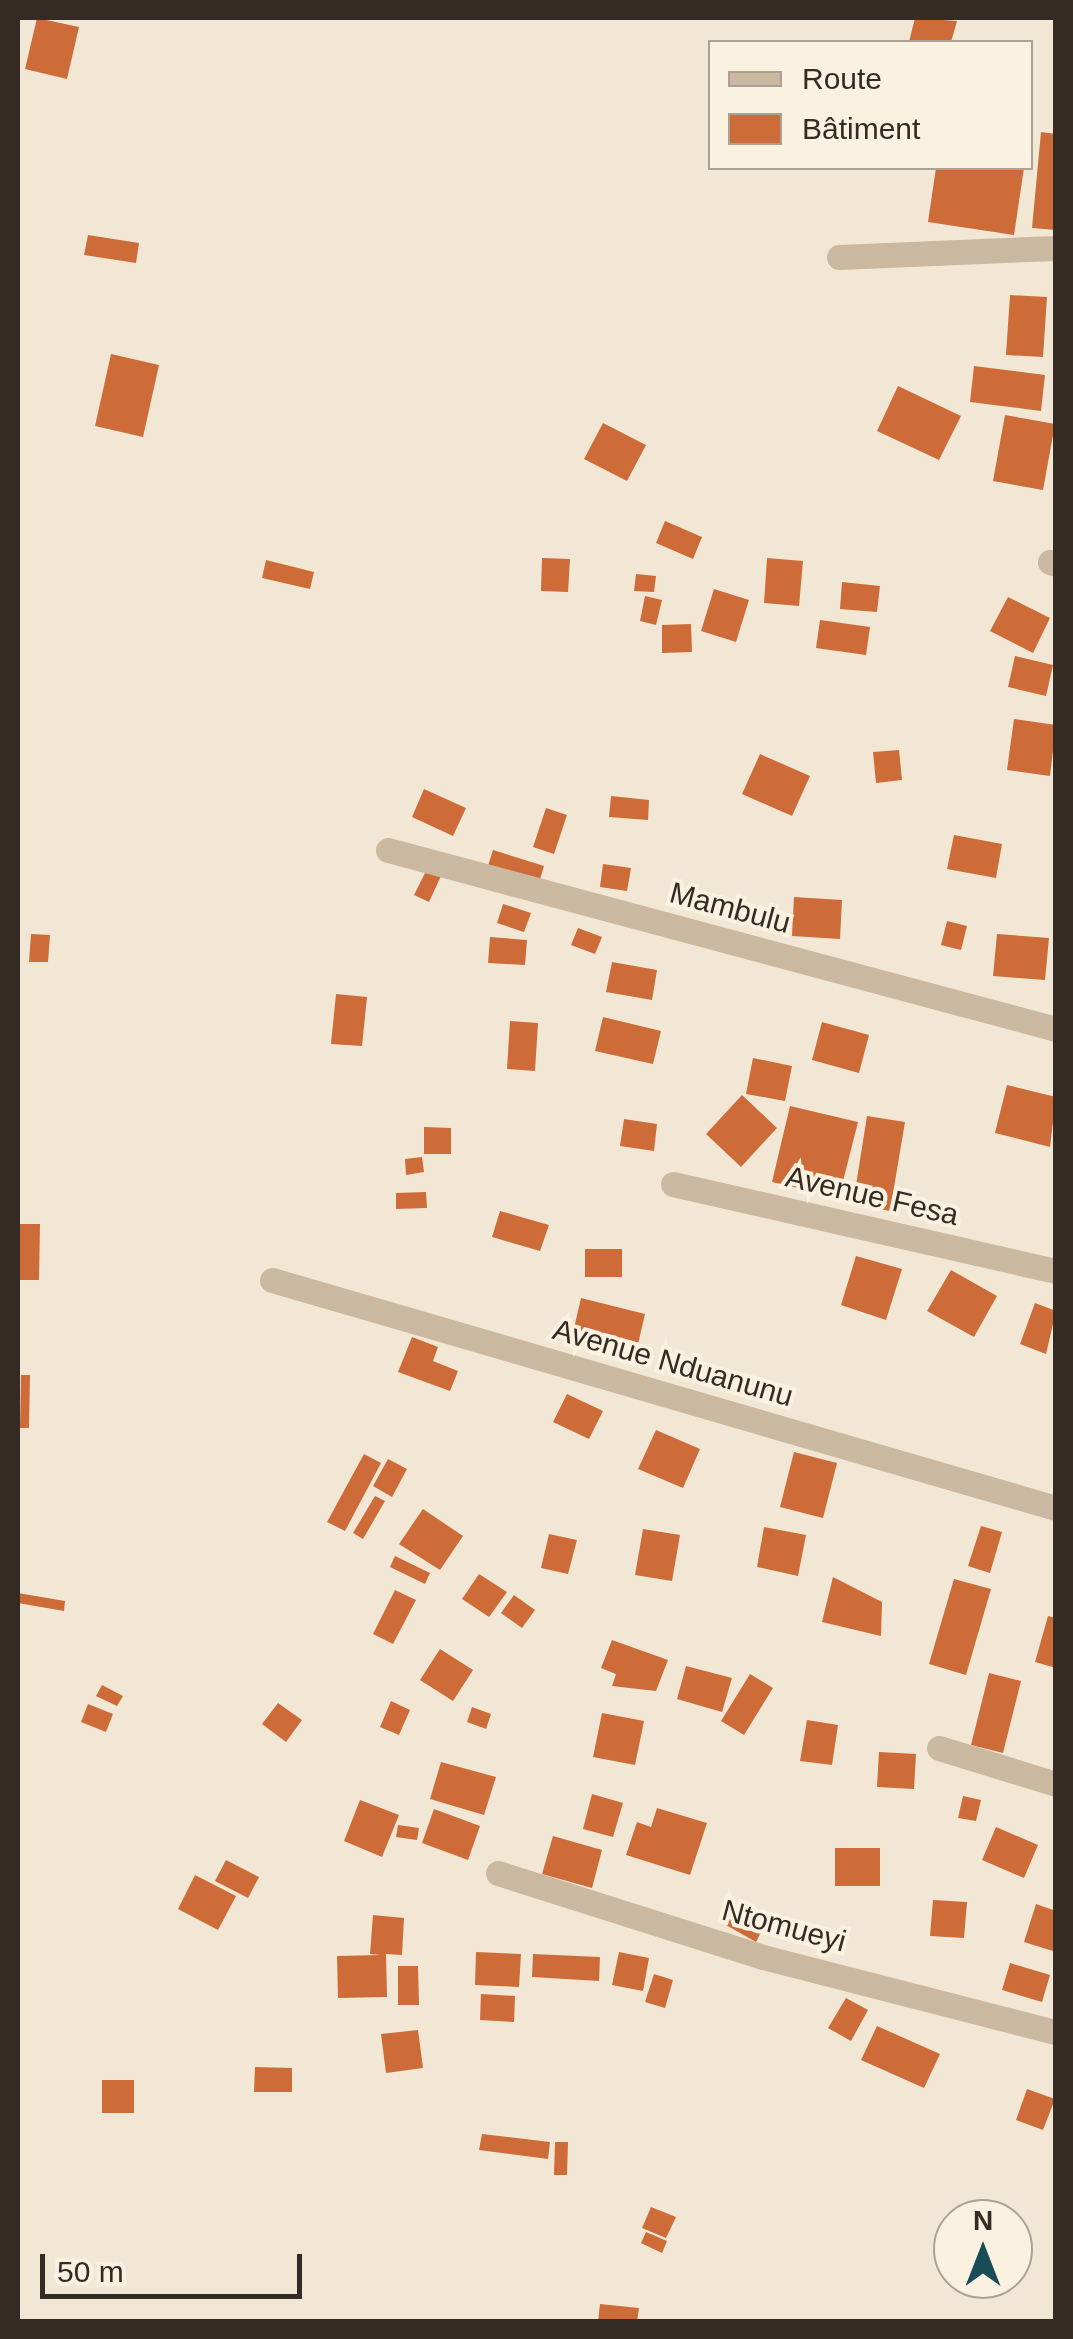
<!DOCTYPE html>
<meta charset="utf-8">
<style>
body{margin:0}
#map{position:relative;width:1073px;height:2339px;overflow:hidden;background:#f2e7d5;font-family:Helvetica,sans-serif}
div>[style]{position:absolute}
[style*='--x']{left:calc(var(--x)*1px);top:calc(var(--y)*1px);width:calc(var(--w)*1px);rotate:calc(var(--a)*1deg)}
.building>*{inset:0;background:#cd6c38}
.minor>*{height:25px;margin:-12.5px;padding:0 12.5px;transform-origin:12.5px;border-radius:12.5px;background:#cab8a1}
span{translate:-50% -50%;white-space:nowrap;text-align:center;line-height:1.15;-webkit-text-stroke:8px #faf1e1;paint-order:stroke}
.street-label{font-size:30px;color:#342b24}
.frame{position:absolute;inset:0;border:20px solid #342b24;pointer-events:none}
.legend{position:absolute;left:708px;top:40px;width:325px;height:130px;box-sizing:border-box;background:#faf1e1;border:2px solid #aba295;margin:0;padding:12px 18px;list-style:none;font-size:30px;color:#342b24}
.legend li{display:flex;align-items:center;gap:20px;height:50px}
.legend b{width:50px;border:2px solid #aba295}
.north{position:absolute;left:933px;top:2199px;width:100px;height:100px;box-sizing:border-box;background:#faf1e1;border:2px solid #aba295;border-radius:50%;rotate:0deg;font-size:28px;font-weight:700;line-height:40px;text-align:center;color:#342b24}
.north::after{content:'';display:block;margin:auto;width:35px;height:45px;background:#184c57;clip-path:polygon(50% 0,100% 100%,50% 72%,0 100%)}
.scale{position:absolute;left:40px;top:2254px;width:262px;height:45px;box-sizing:border-box;border:5px solid #342b24;border-top:0;padding-left:12px;font-size:30px;line-height:35px;white-space:nowrap;color:#342b24;-webkit-text-stroke:8px #faf1e1;paint-order:stroke}
</style>
<div id="map">
<div class="building">
<div style="clip-path:polygon(37px 18px,79px 27px,67px 79px,25px 69px)"></div>
<div style="clip-path:polygon(915px 18px,957px 21px,951px 42px,909px 42px)"></div>
<div style="clip-path:polygon(1041px 132px,1056px 134px,1056px 230px,1032px 228px)"></div>
<div style="clip-path:polygon(936px 168px,1024px 168px,1014px 235px,928px 222px)"></div>
<div style="clip-path:polygon(88px 235px,139px 243px,136px 263px,84px 255px)"></div>
<div style="clip-path:polygon(1010px 295px,1047px 297px,1043px 357px,1006px 355px)"></div>
<div style="clip-path:polygon(111px 354px,159px 365px,143px 437px,95px 426px)"></div>
<div style="clip-path:polygon(974px 366px,1045px 375px,1041px 411px,970px 402px)"></div>
<div style="clip-path:polygon(898px 386px,961px 416px,939px 460px,877px 431px)"></div>
<div style="clip-path:polygon(1005px 415px,1055px 424px,1043px 490px,993px 481px)"></div>
<div style="clip-path:polygon(603px 423px,646px 445px,627px 481px,584px 459px)"></div>
<div style="clip-path:polygon(665px 521px,702px 537px,693px 559px,656px 543px)"></div>
<div style="clip-path:polygon(542px 558px,570px 559px,568px 592px,541px 591px)"></div>
<div style="clip-path:polygon(767px 558px,803px 561px,799px 606px,764px 603px)"></div>
<div style="clip-path:polygon(266px 560px,314px 572px,310px 589px,262px 578px)"></div>
<div style="clip-path:polygon(636px 574px,656px 576px,654px 592px,634px 591px)"></div>
<div style="clip-path:polygon(842px 582px,880px 586px,877px 612px,840px 609px)"></div>
<div style="clip-path:polygon(714px 589px,749px 600px,736px 642px,701px 631px)"></div>
<div style="clip-path:polygon(645px 596px,662px 600px,656px 625px,640px 621px)"></div>
<div style="clip-path:polygon(1008px 597px,1050px 618px,1033px 653px,990px 631px)"></div>
<div style="clip-path:polygon(820px 620px,870px 627px,866px 655px,816px 648px)"></div>
<div style="clip-path:polygon(691px 624px,692px 652px,662px 653px,662px 625px)"></div>
<div style="clip-path:polygon(1015px 656px,1053px 665px,1046px 696px,1008px 687px)"></div>
<div style="clip-path:polygon(1014px 719px,1056px 725px,1050px 776px,1007px 770px)"></div>
<div style="clip-path:polygon(899px 750px,902px 780px,876px 783px,873px 752px)"></div>
<div style="clip-path:polygon(760px 754px,810px 776px,792px 816px,742px 794px)"></div>
<div style="clip-path:polygon(424px 789px,466px 808px,453px 836px,412px 817px)"></div>
<div style="clip-path:polygon(611px 796px,649px 800px,648px 820px,609px 817px)"></div>
<div style="clip-path:polygon(546px 808px,567px 815px,554px 854px,533px 847px)"></div>
<div style="clip-path:polygon(954px 835px,1002px 844px,996px 878px,947px 869px)"></div>
<div style="clip-path:polygon(493px 850px,544px 866px,538px 886px,487px 869px)"></div>
<div style="clip-path:polygon(603px 864px,631px 868px,627px 891px,600px 887px)"></div>
<div style="clip-path:polygon(427px 869px,441px 876px,429px 902px,414px 895px)"></div>
<div style="clip-path:polygon(794px 897px,842px 900px,840px 939px,792px 936px)"></div>
<div style="clip-path:polygon(503px 904px,531px 913px,524px 932px,497px 923px)"></div>
<div style="clip-path:polygon(947px 921px,967px 926px,961px 950px,941px 945px)"></div>
<div style="clip-path:polygon(578px 928px,602px 937px,595px 954px,571px 945px)"></div>
<div style="clip-path:polygon(31px 934px,50px 935px,48px 962px,29px 962px)"></div>
<div style="clip-path:polygon(997px 934px,1049px 938px,1045px 980px,993px 976px)"></div>
<div style="clip-path:polygon(490px 937px,527px 940px,525px 965px,488px 963px)"></div>
<div style="clip-path:polygon(612px 962px,657px 970px,652px 1000px,606px 992px)"></div>
<div style="clip-path:polygon(336px 994px,367px 997px,362px 1046px,331px 1044px)"></div>
<div style="clip-path:polygon(603px 1017px,661px 1031px,653px 1064px,595px 1051px)"></div>
<div style="clip-path:polygon(510px 1021px,538px 1023px,535px 1071px,507px 1069px)"></div>
<div style="clip-path:polygon(822px 1022px,869px 1035px,859px 1073px,812px 1060px)"></div>
<div style="clip-path:polygon(753px 1058px,792px 1066px,785px 1101px,746px 1094px)"></div>
<div style="clip-path:polygon(1007px 1085px,1056px 1097px,1050px 1147px,995px 1133px)"></div>
<div style="clip-path:polygon(742px 1095px,777px 1128px,741px 1167px,706px 1134px)"></div>
<div style="clip-path:polygon(790px 1106px,858px 1122px,839px 1197px,772px 1182px)"></div>
<div style="clip-path:polygon(867px 1116px,905px 1122px,890px 1211px,853px 1204px)"></div>
<div style="clip-path:polygon(624px 1119px,657px 1124px,654px 1151px,620px 1146px)"></div>
<div style="clip-path:polygon(424px 1127px,451px 1128px,451px 1154px,424px 1154px)"></div>
<div style="clip-path:polygon(422px 1157px,424px 1172px,406px 1175px,405px 1159px)"></div>
<div style="clip-path:polygon(426px 1192px,427px 1208px,396px 1209px,396px 1193px)"></div>
<div style="clip-path:polygon(500px 1211px,549px 1225px,540px 1251px,492px 1237px)"></div>
<div style="clip-path:polygon(18px 1224px,40px 1224px,39px 1280px,18px 1280px)"></div>
<div style="clip-path:polygon(585px 1249px,622px 1249px,622px 1277px,585px 1277px)"></div>
<div style="clip-path:polygon(856px 1256px,902px 1269px,886px 1320px,841px 1305px)"></div>
<div style="clip-path:polygon(951px 1270px,997px 1296px,974px 1337px,927px 1311px)"></div>
<div style="clip-path:polygon(581px 1298px,645px 1314px,635px 1357px,571px 1341px)"></div>
<div style="clip-path:polygon(1035px 1303px,1056px 1311px,1046px 1354px,1020px 1344px)"></div>
<div style="clip-path:polygon(412px 1337px,438px 1347px,433px 1361px,458px 1371px,450px 1391px,398px 1372px)"></div>
<div style="clip-path:polygon(21px 1375px,30px 1375px,29px 1428px,20px 1428px)"></div>
<div style="clip-path:polygon(567px 1394px,603px 1411px,589px 1439px,553px 1422px)"></div>
<div style="clip-path:polygon(656px 1430px,700px 1449px,683px 1488px,638px 1469px)"></div>
<div style="clip-path:polygon(794px 1452px,837px 1463px,823px 1518px,780px 1507px)"></div>
<div style="clip-path:polygon(364px 1454px,381px 1463px,345px 1531px,327px 1522px)"></div>
<div style="clip-path:polygon(388px 1459px,407px 1469px,392px 1497px,373px 1486px)"></div>
<div style="clip-path:polygon(375px 1496px,385px 1501px,363px 1539px,353px 1533px)"></div>
<div style="clip-path:polygon(423px 1509px,463px 1536px,440px 1570px,399px 1544px)"></div>
<div style="clip-path:polygon(981px 1526px,1002px 1532px,990px 1573px,968px 1566px)"></div>
<div style="clip-path:polygon(764px 1527px,806px 1535px,798px 1576px,757px 1567px)"></div>
<div style="clip-path:polygon(643px 1529px,680px 1535px,672px 1581px,635px 1575px)"></div>
<div style="clip-path:polygon(549px 1534px,577px 1540px,568px 1574px,541px 1568px)"></div>
<div style="clip-path:polygon(395px 1556px,430px 1573px,425px 1584px,390px 1567px)"></div>
<div style="clip-path:polygon(479px 1574px,507px 1592px,489px 1617px,462px 1599px)"></div>
<div style="clip-path:polygon(833px 1577px,882px 1602px,881px 1636px,822px 1622px)"></div>
<div style="clip-path:polygon(954px 1579px,991px 1589px,966px 1675px,929px 1664px)"></div>
<div style="clip-path:polygon(395px 1590px,416px 1600px,393px 1644px,373px 1634px)"></div>
<div style="clip-path:polygon(18px 1593px,65px 1601px,64px 1611px,18px 1603px)"></div>
<div style="clip-path:polygon(514px 1595px,535px 1610px,522px 1628px,501px 1613px)"></div>
<div style="clip-path:polygon(1048px 1616px,1056px 1618px,1056px 1668px,1035px 1662px)"></div>
<div style="clip-path:polygon(612px 1640px,668px 1660px,656px 1691px,612px 1686px,616px 1674px,601px 1668px)"></div>
<div style="clip-path:polygon(440px 1649px,473px 1670px,453px 1701px,420px 1680px)"></div>
<div style="clip-path:polygon(686px 1666px,732px 1678px,722px 1712px,677px 1699px)"></div>
<div style="clip-path:polygon(989px 1673px,1021px 1681px,1003px 1753px,971px 1745px)"></div>
<div style="clip-path:polygon(750px 1674px,773px 1688px,744px 1735px,721px 1721px)"></div>
<div style="clip-path:polygon(102px 1685px,123px 1696px,117px 1706px,96px 1696px)"></div>
<div style="clip-path:polygon(391px 1701px,410px 1710px,399px 1735px,380px 1727px)"></div>
<div style="clip-path:polygon(278px 1703px,302px 1720px,286px 1742px,262px 1724px)"></div>
<div style="clip-path:polygon(88px 1704px,113px 1714px,106px 1732px,81px 1722px)"></div>
<div style="clip-path:polygon(472px 1707px,491px 1714px,486px 1729px,467px 1722px)"></div>
<div style="clip-path:polygon(602px 1713px,644px 1721px,635px 1765px,593px 1757px)"></div>
<div style="clip-path:polygon(807px 1720px,838px 1725px,832px 1765px,800px 1761px)"></div>
<div style="clip-path:polygon(879px 1752px,916px 1754px,914px 1789px,877px 1787px)"></div>
<div style="clip-path:polygon(441px 1762px,496px 1777px,484px 1815px,430px 1799px)"></div>
<div style="clip-path:polygon(592px 1794px,623px 1803px,613px 1837px,583px 1829px)"></div>
<div style="clip-path:polygon(963px 1796px,981px 1800px,976px 1821px,958px 1818px)"></div>
<div style="clip-path:polygon(360px 1800px,399px 1815px,382px 1857px,344px 1841px)"></div>
<div style="clip-path:polygon(657px 1808px,707px 1823px,690px 1875px,626px 1855px,637px 1822px,651px 1827px)"></div>
<div style="clip-path:polygon(434px 1809px,480px 1826px,468px 1860px,422px 1843px)"></div>
<div style="clip-path:polygon(398px 1825px,419px 1828px,417px 1840px,396px 1837px)"></div>
<div style="clip-path:polygon(996px 1827px,1038px 1845px,1024px 1878px,982px 1860px)"></div>
<div style="clip-path:polygon(553px 1836px,602px 1850px,592px 1888px,542px 1874px)"></div>
<div style="clip-path:polygon(835px 1848px,880px 1848px,880px 1886px,835px 1886px)"></div>
<div style="clip-path:polygon(226px 1860px,259px 1877px,248px 1898px,215px 1881px)"></div>
<div style="clip-path:polygon(195px 1875px,236px 1896px,218px 1930px,178px 1909px)"></div>
<div style="clip-path:polygon(933px 1900px,967px 1902px,964px 1938px,930px 1936px)"></div>
<div style="clip-path:polygon(1036px 1904px,1056px 1911px,1056px 1952px,1024px 1942px)"></div>
<div style="clip-path:polygon(733px 1914px,762px 1930px,756px 1942px,726px 1925px)"></div>
<div style="clip-path:polygon(373px 1915px,404px 1918px,402px 1955px,386px 1954px,387px 1997px,338px 1998px,337px 1956px,381px 1955px,370px 1954px)"></div>
<div style="clip-path:polygon(476px 1952px,521px 1954px,519px 1987px,475px 1985px)"></div>
<div style="clip-path:polygon(619px 1952px,649px 1958px,643px 1991px,612px 1985px)"></div>
<div style="clip-path:polygon(533px 1954px,600px 1957px,599px 1981px,532px 1977px)"></div>
<div style="clip-path:polygon(1010px 1963px,1050px 1975px,1042px 2002px,1002px 1990px)"></div>
<div style="clip-path:polygon(398px 1966px,418px 1966px,419px 2005px,398px 2005px)"></div>
<div style="clip-path:polygon(654px 1974px,673px 1980px,665px 2008px,645px 2002px)"></div>
<div style="clip-path:polygon(481px 1994px,515px 1996px,514px 2022px,480px 2020px)"></div>
<div style="clip-path:polygon(846px 1998px,868px 2010px,851px 2041px,828px 2028px)"></div>
<div style="clip-path:polygon(877px 2026px,940px 2054px,924px 2088px,861px 2060px)"></div>
<div style="clip-path:polygon(418px 2030px,423px 2068px,386px 2073px,381px 2034px)"></div>
<div style="clip-path:polygon(255px 2067px,292px 2068px,292px 2092px,254px 2092px)"></div>
<div style="clip-path:polygon(102px 2080px,134px 2080px,134px 2113px,102px 2113px)"></div>
<div style="clip-path:polygon(1027px 2089px,1055px 2099px,1043px 2130px,1016px 2120px)"></div>
<div style="clip-path:polygon(482px 2134px,550px 2142px,548px 2159px,479px 2150px)"></div>
<div style="clip-path:polygon(555px 2142px,568px 2142px,567px 2175px,554px 2175px)"></div>
<div style="clip-path:polygon(651px 2207px,676px 2217px,666px 2238px,642px 2228px)"></div>
<div style="clip-path:polygon(646px 2232px,667px 2241px,662px 2253px,641px 2243px)"></div>
<div style="clip-path:polygon(600px 2304px,639px 2308px,637px 2322px,598px 2322px)"></div>
</div>
<div class="minor">
<div style="--x:839;--y:257;--w:217;--a:-2.4"></div>
<div style="--x:1050;--y:562;--w:6;--a:18"></div>
<div style="--x:388;--y:850;--w:692;--a:15"></div>
<div style="--x:673;--y:1184;--w:393;--a:12.8"></div>
<div style="--x:272;--y:1280;--w:816;--a:16.22"></div>
<div style="--x:939;--y:1748;--w:122;--a:17.1"></div>
<div style="--x:498;--y:1873;--w:278;--a:17.6"></div>
<div style="--x:763;--y:1957;--w:302;--a:14.4"></div>
</div>
<div class="street-label">
<span style="left:730px;top:908px;rotate:15deg">Mambulu</span>
<span style="left:872px;top:1196px;rotate:13deg">Avenue Fesa</span>
<span style="left:673px;top:1363px;rotate:16deg">Avenue Nduanunu</span>
<span style="left:784px;top:1926px;rotate:15deg">Ntomueyi</span>
</div>
<div class="frame"></div>
<ul class="legend">
<li><b style="height:12px;background:#cab8a1"></b>Route</li>
<li><b style="height:28px;background:#cd6c38"></b>Bâtiment</li>
</ul>
<div class="north">N</div>
<div class="scale">50 m</div>
</div>
